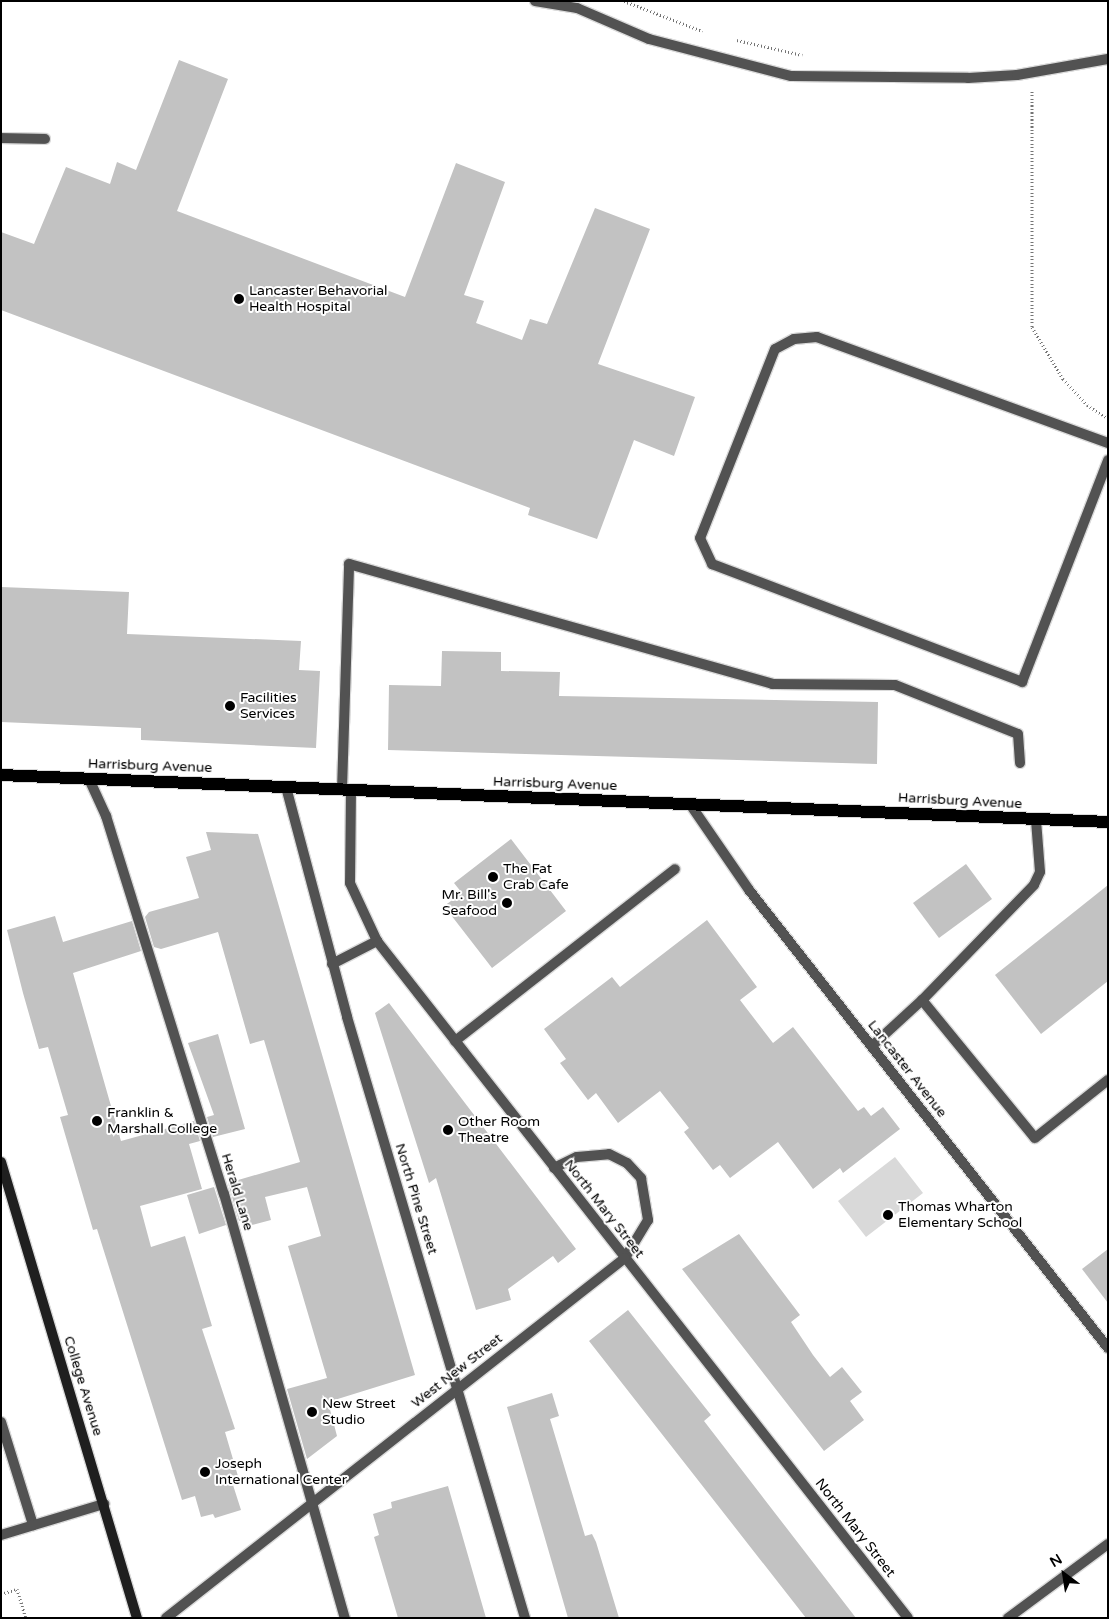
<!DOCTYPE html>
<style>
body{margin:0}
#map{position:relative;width:1109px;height:1619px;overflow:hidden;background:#fff;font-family:"Varela Round",sans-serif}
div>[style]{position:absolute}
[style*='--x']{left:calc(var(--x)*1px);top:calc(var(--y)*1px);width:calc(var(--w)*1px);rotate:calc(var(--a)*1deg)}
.green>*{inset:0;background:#d9d9d9}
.building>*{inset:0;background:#c2c2c2}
.path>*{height:3px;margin-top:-1.5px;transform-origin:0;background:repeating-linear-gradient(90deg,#747474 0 1px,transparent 0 3.5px)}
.roads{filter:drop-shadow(1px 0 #dbdbdb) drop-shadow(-1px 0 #dbdbdb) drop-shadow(0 1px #dbdbdb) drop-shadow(0 -1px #dbdbdb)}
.lane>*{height:10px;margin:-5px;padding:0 5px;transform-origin:5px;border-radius:5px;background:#525252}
.street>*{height:10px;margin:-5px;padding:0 5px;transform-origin:5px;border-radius:5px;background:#525252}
.secondary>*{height:10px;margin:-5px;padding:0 5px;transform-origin:5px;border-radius:5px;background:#1f1f1f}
.primary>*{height:12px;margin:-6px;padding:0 6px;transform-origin:6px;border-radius:6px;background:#000}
.dots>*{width:14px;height:14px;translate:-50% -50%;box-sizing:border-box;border:2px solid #fff;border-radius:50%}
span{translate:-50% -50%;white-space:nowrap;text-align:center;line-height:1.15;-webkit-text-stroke:4px #fff;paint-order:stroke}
.poi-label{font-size:14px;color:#000}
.left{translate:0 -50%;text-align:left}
.right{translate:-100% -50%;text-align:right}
.street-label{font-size:14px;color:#000}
.frame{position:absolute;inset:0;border:2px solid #000;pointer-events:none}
.north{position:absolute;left:1039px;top:1549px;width:50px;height:50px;-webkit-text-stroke:4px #fff;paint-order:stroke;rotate:329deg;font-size:14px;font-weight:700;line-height:20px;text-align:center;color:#000}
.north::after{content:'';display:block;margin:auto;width:18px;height:22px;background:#000;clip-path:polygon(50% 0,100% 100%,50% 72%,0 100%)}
</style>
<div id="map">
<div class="green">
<div style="clip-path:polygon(895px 1157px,923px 1193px,866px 1237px,838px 1201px)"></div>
</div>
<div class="building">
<div style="clip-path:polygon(179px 60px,228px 79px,177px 211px,405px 297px,456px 163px,505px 182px,464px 295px,484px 301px,476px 323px,522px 340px,530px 319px,547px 324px,595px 208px,650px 229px,598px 364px,695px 397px,674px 456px,634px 440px,597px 539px,528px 515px,530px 508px,1px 310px,1px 232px,34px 244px,66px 167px,110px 184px,117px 162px,136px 170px)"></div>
<div style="clip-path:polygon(1px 587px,129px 592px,127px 634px,301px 641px,299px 670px,320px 671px,316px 748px,141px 740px,141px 728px,1px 722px)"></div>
<div style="clip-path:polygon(442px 651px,501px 652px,501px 671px,560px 672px,559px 696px,878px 702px,877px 764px,388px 750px,389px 685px,441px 686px)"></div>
<div style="clip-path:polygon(206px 832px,258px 834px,415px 1375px,328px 1402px,337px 1436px,307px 1459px,287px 1389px,327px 1378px,288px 1246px,321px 1236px,307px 1187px,265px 1197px,271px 1220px,248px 1226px,246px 1219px,239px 1221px,228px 1183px,300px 1162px,270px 1060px,264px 1040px,250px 1044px,218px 932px,161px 949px,154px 947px,145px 917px,149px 912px,199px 898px,186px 857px,211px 850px)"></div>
<div style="clip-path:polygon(511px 839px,566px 911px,492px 968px,444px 906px,462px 893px,454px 883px)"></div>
<div style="clip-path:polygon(966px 864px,992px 899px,939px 938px,913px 903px)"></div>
<div style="clip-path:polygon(1108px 885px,1108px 981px,1041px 1034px,995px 975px)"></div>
<div style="clip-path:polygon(55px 916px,63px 942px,132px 921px,141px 951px,73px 973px,121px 1141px,194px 1121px,200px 1141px,189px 1144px,202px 1189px,140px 1206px,151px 1247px,185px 1236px,212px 1326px,202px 1329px,235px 1429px,225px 1432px,240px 1483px,233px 1485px,241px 1510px,215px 1518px,213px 1514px,201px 1517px,195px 1496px,182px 1500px,97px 1229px,93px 1230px,60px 1117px,68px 1115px,48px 1047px,39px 1049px,23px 993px,7px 930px)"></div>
<div style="clip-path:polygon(707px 920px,757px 987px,740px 1000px,773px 1043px,793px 1027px,858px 1111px,864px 1107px,871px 1116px,883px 1107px,900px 1129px,843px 1173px,840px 1168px,813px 1189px,778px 1142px,730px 1178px,720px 1165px,713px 1170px,684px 1132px,689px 1128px,660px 1091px,618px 1123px,596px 1093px,588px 1100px,560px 1063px,566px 1059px,544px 1029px,612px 977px,620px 987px)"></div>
<div style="clip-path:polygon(389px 1003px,576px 1249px,558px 1263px,553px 1256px,508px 1289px,511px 1300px,476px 1310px,436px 1178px,429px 1183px,375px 1013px)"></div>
<div style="clip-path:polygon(218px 1034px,245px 1129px,213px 1137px,207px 1117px,214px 1115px,188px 1043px)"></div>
<div style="clip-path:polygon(214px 1187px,226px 1225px,199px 1234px,187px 1195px)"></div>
<div style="clip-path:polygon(739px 1234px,800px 1315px,791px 1322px,813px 1355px,830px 1377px,842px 1367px,862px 1392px,850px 1401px,864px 1420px,824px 1451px,682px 1269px)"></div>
<div style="clip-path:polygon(1108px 1249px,1108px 1303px,1082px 1269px)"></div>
<div style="clip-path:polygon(628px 1310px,711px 1415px,704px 1421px,856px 1618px,806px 1618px,589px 1341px)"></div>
<div style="clip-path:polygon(552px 1393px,559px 1416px,550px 1419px,585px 1536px,592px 1534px,596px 1542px,619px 1618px,568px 1618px,507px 1407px)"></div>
<div style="clip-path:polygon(448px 1486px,486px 1618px,398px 1618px,374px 1537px,379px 1535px,373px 1514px,392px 1508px,391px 1502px)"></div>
</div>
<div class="path">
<div style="--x:624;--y:1;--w:84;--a:21"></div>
<div style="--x:737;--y:40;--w:67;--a:13"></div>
<div style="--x:1032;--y:91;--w:236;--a:90"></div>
<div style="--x:1032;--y:327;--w:61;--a:59.2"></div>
<div style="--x:1063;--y:379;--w:35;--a:47"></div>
<div style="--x:1087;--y:405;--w:25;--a:32"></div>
<div style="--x:1;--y:1594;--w:17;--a:-17"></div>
<div style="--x:17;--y:1589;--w:30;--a:73"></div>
</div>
<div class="roads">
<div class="lane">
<div style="--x:1;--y:138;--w:44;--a:1.3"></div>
<div style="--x:1108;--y:443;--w:310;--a:-160"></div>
<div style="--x:817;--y:337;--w:23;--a:175"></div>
<div style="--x:794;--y:339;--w:21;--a:152"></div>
<div style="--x:775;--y:349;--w:203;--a:111.6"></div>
<div style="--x:700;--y:538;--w:29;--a:65"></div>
<div style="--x:712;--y:564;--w:332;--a:20.8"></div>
<div style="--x:1022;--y:682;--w:238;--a:-68.8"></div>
<div style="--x:89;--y:779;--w:41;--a:65.3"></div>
<div style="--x:106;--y:816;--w:396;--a:72.7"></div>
<div style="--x:224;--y:1194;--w:441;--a:74.1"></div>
<div style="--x:342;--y:790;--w:226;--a:-88.2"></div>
<div style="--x:349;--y:564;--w:440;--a:15.8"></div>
<div style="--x:772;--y:684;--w:123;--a:0.5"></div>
<div style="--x:895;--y:685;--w:132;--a:21.7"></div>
<div style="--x:1018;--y:734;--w:29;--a:86"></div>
<div style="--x:1036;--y:820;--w:52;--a:85.6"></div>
<div style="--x:1040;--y:872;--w:14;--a:115"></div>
<div style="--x:1034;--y:885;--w:161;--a:134.2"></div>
<div style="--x:922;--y:1000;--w:178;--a:50.7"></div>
<div style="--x:1035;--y:1138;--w:93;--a:-38.5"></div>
<div style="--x:332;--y:964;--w:51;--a:-27.1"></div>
<div style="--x:455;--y:1041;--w:279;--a:-38"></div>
<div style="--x:872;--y:1046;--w:68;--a:-42.6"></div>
<div style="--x:554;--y:1168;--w:25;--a:-26"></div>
<div style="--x:577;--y:1157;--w:32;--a:-5"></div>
<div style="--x:609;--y:1154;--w:20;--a:27"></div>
<div style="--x:627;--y:1163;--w:21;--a:47"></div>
<div style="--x:641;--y:1178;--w:43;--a:80.5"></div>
<div style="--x:648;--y:1220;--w:44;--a:121.2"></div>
<div style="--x:1;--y:1422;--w:108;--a:72.7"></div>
<div style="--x:1;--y:1535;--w:108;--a:-16.8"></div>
<div style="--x:1008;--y:1618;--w:124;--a:-36.5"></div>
</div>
<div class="street">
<div style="--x:535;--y:1;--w:43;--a:9.5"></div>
<div style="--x:577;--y:8;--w:78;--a:23.3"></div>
<div style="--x:649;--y:39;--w:147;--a:14.6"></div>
<div style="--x:791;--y:76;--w:177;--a:0.6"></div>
<div style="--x:968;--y:78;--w:49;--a:-3.5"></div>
<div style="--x:1017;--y:75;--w:92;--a:-10"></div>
<div style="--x:286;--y:787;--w:238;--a:75.1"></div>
<div style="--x:347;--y:1017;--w:627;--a:73.5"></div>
<div style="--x:351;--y:790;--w:93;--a:90.6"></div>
<div style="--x:350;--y:883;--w:64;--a:65"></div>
<div style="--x:377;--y:941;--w:860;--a:51.89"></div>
<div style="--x:690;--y:804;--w:104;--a:55.5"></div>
<div style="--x:749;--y:890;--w:582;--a:51.91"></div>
<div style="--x:166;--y:1618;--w:583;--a:-38.11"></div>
</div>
<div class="secondary">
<div style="--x:1;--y:1162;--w:476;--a:73.4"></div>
</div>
<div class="primary">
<div style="--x:1;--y:775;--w:1108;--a:2.43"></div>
</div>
</div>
<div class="dots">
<div style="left:239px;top:299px;background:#000"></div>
<div style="left:230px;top:706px;background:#000"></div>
<div style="left:493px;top:877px;background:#000"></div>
<div style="left:507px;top:903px;background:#000"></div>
<div style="left:97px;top:1121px;background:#000"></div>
<div style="left:448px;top:1130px;background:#000"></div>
<div style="left:888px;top:1215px;background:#000"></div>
<div style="left:312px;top:1412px;background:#000"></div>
<div style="left:205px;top:1472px;background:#000"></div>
</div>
<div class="poi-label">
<span class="left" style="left:249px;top:299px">Lancaster Behavorial<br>Health Hospital</span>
<span class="left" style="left:240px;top:706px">Facilities<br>Services</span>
<span class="left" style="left:503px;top:877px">The Fat<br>Crab Cafe</span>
<span class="right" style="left:497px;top:903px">Mr. Bill's<br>Seafood</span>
<span class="left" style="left:107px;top:1121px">Franklin &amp;<br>Marshall College</span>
<span class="left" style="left:458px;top:1130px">Other Room<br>Theatre</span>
<span class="left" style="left:898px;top:1215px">Thomas Wharton<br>Elementary School</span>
<span class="left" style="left:322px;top:1412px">New Street<br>Studio</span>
<span class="left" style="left:215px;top:1472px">Joseph<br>International Center</span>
</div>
<div class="street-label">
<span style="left:150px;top:766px;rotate:2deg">Harrisburg Avenue</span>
<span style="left:555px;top:784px;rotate:2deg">Harrisburg Avenue</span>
<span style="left:960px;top:801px;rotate:3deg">Harrisburg Avenue</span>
<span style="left:907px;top:1069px;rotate:52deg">Lancaster Avenue</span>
<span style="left:237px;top:1192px;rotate:73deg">Herald Lane</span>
<span style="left:416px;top:1199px;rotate:73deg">North Pine Street</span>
<span style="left:604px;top:1209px;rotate:52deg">North Mary Street</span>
<span style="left:457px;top:1371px;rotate:-38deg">West New Street</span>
<span style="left:83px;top:1386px;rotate:73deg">College Avenue</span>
<span style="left:855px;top:1528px;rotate:52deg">North Mary Street</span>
</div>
<div class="frame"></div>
<div class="north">N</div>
</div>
